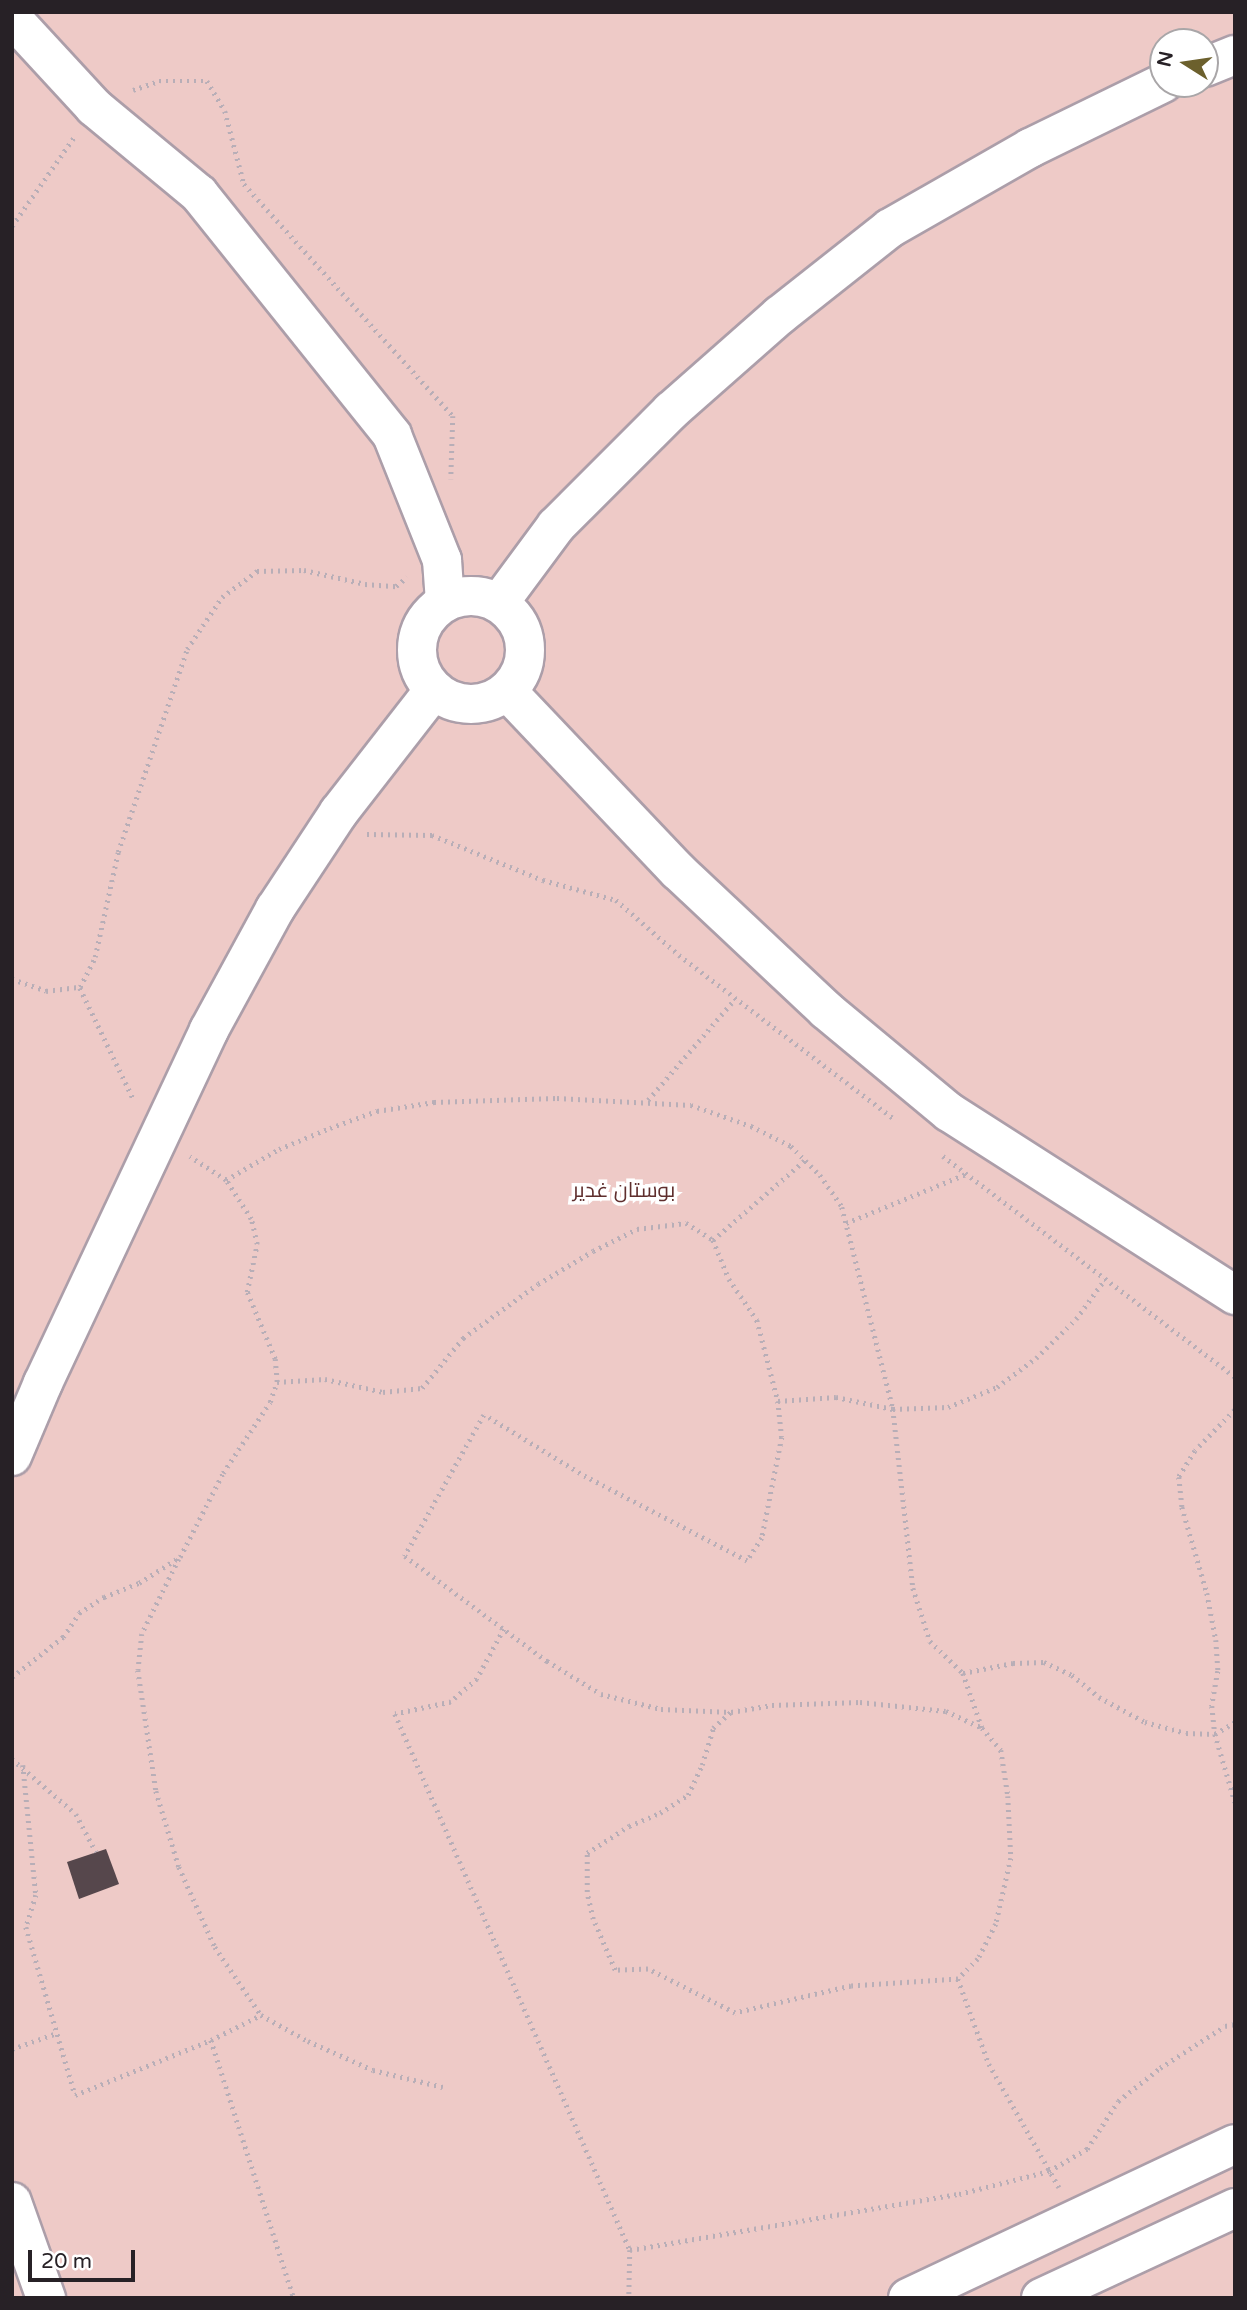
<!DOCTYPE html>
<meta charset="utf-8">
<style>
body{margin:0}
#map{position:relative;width:1247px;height:2310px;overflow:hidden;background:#fdf1fb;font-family:"Varela Round",Cairo,sans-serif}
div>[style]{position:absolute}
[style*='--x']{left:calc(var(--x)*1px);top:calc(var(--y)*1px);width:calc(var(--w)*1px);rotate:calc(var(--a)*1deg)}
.green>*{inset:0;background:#eecac7}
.building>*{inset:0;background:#56474c}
.path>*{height:4.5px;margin-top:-2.25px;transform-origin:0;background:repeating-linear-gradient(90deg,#b8aeb7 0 2px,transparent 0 7px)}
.roads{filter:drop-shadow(2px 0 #ac9ea9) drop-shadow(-2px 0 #ac9ea9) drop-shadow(0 2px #ac9ea9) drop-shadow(0 -2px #ac9ea9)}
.minor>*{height:38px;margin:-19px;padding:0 19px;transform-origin:19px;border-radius:19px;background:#fff}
.minor>.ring{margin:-19px;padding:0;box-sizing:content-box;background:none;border:38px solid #fff;border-radius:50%}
span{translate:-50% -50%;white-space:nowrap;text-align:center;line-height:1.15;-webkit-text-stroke:7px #fff;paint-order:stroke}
.park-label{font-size:21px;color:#5f2e2d}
.frame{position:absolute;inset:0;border:14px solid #272126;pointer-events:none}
.north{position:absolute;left:1149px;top:28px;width:70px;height:70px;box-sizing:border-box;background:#fff;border:2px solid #a9a6a8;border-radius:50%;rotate:282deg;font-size:19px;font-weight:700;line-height:28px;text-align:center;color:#272126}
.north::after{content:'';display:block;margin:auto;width:24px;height:32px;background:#6c602d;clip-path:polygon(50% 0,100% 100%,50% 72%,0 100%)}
.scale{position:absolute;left:28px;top:2250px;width:107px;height:32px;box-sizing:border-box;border:4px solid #272126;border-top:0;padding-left:9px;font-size:21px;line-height:24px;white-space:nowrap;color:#272126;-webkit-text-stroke:5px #fff;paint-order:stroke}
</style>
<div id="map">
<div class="green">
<div style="clip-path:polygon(evenodd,12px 12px,1235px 12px,1235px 2298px,12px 2298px,12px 12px,1163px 42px,1205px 42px,1205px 84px,1163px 84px,1163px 42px)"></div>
</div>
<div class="building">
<div style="clip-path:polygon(106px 1849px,119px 1884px,79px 1899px,67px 1862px)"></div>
</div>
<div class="path">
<div style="--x:133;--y:90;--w:28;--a:-19"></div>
<div style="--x:159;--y:81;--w:48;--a:0"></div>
<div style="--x:207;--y:81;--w:35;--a:59"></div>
<div style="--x:225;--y:111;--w:75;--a:75.4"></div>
<div style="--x:244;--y:184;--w:312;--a:48"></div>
<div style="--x:453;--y:416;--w:63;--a:91.8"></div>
<div style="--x:12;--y:226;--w:108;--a:-55.1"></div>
<div style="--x:367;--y:834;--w:65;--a:0.9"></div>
<div style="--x:432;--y:835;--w:120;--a:22.1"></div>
<div style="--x:543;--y:880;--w:76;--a:15.3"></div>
<div style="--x:616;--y:900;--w:84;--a:41.1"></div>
<div style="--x:679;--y:955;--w:270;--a:37.3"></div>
<div style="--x:12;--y:979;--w:36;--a:19"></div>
<div style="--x:46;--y:991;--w:34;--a:-7"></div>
<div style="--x:80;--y:987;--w:34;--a:-63"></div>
<div style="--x:95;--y:957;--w:107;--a:-77.6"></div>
<div style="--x:118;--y:852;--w:214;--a:-71.2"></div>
<div style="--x:187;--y:649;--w:63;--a:-56.1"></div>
<div style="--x:222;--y:597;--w:44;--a:-36.6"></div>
<div style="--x:257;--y:571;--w:47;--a:-1.2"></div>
<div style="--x:304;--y:570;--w:63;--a:12.9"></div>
<div style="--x:365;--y:584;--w:31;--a:4"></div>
<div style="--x:396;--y:586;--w:14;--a:-39"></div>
<div style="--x:80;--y:988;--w:124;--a:64.3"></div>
<div style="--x:648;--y:1100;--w:133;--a:-49.3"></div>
<div style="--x:943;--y:1156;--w:366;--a:37.1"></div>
<div style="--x:226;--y:1180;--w:61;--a:-30.3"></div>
<div style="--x:279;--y:1149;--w:55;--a:-22.4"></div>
<div style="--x:330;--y:1128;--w:50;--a:-19.9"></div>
<div style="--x:377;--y:1111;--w:58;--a:-9"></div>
<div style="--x:434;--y:1102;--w:123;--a:-1.9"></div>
<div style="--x:557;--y:1098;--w:134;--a:3"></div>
<div style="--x:691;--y:1105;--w:64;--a:19.3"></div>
<div style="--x:751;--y:1126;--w:45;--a:26.6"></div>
<div style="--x:791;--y:1146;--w:41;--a:45"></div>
<div style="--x:820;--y:1175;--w:39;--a:55"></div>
<div style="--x:842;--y:1207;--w:208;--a:75.8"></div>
<div style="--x:893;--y:1409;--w:180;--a:83.6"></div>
<div style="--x:913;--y:1588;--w:56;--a:72.2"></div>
<div style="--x:930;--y:1641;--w:46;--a:44.1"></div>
<div style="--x:963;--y:1673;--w:58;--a:70.9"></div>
<div style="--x:846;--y:1223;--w:130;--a:-22.2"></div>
<div style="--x:713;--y:1240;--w:42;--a:67.7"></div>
<div style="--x:729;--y:1279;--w:50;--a:55.7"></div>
<div style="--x:757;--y:1320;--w:84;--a:75.5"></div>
<div style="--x:778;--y:1401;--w:36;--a:84"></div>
<div style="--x:782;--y:1437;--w:103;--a:101.2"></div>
<div style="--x:762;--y:1538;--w:27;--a:123"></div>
<div style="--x:747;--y:1561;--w:182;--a:-152.4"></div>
<div style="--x:586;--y:1477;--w:119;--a:-148.7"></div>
<div style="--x:484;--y:1415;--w:162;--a:119.3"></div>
<div style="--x:405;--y:1556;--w:177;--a:36.5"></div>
<div style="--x:547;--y:1661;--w:63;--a:31.4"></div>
<div style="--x:601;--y:1694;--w:62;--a:14"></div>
<div style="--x:661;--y:1709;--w:70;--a:2.5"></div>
<div style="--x:277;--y:1382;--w:48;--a:-3.6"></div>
<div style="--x:325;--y:1379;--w:59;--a:12.6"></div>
<div style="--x:383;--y:1392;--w:39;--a:-6"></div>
<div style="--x:422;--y:1388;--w:65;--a:-50.6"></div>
<div style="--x:463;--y:1338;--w:92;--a:-35.8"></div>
<div style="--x:538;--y:1284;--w:64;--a:-31"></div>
<div style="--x:593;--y:1251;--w:49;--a:-26.6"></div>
<div style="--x:637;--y:1229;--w:49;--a:-7"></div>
<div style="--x:686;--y:1223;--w:32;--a:32"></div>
<div style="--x:713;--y:1240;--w:122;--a:-41"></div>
<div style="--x:778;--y:1401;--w:58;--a:-3.9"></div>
<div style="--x:836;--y:1397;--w:58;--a:11.9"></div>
<div style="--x:893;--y:1409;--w:55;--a:-2.1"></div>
<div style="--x:948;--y:1407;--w:53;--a:-22.2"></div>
<div style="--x:997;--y:1387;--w:49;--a:-36.6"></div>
<div style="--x:1036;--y:1358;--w:56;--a:-44.3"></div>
<div style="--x:1076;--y:1319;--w:49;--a:-54.1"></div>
<div style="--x:1235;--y:1410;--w:57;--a:134.3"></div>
<div style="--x:1195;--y:1451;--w:31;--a:122"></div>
<div style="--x:1179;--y:1477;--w:30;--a:84"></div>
<div style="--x:1182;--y:1507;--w:90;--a:73.8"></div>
<div style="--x:1207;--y:1593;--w:48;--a:79.2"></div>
<div style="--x:1216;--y:1640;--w:31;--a:86"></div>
<div style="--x:1218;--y:1671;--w:36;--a:100"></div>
<div style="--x:1212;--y:1706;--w:28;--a:84"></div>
<div style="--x:1215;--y:1734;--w:71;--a:73.6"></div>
<div style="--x:179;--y:1559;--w:84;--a:116.3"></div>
<div style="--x:142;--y:1634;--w:36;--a:96"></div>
<div style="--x:138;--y:1670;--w:122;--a:81.5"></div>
<div style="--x:156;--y:1791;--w:79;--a:73.2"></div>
<div style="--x:179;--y:1867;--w:88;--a:65.8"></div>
<div style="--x:215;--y:1947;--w:82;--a:55.9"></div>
<div style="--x:261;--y:2015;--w:54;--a:29"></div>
<div style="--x:308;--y:2041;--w:71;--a:24"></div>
<div style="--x:373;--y:2070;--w:72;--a:13.7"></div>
<div style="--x:504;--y:1629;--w:57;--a:118.4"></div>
<div style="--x:477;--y:1679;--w:35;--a:139"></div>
<div style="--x:451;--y:1702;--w:57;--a:167.9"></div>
<div style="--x:395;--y:1714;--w:585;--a:66.33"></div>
<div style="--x:630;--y:2250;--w:48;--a:91.2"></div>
<div style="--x:963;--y:1673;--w:51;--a:-11.3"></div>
<div style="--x:1013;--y:1663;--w:31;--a:-2"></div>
<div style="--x:1044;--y:1662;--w:31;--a:25"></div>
<div style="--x:1072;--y:1675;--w:35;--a:39"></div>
<div style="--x:1099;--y:1697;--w:52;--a:28.5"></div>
<div style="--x:1145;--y:1722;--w:42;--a:15"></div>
<div style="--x:1186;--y:1733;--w:29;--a:2"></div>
<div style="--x:1215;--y:1734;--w:23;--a:-31"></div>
<div style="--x:12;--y:1677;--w:65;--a:-38.1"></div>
<div style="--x:63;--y:1637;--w:29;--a:-56"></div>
<div style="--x:79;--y:1613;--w:30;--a:-33"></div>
<div style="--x:104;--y:1597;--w:38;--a:-22"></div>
<div style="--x:139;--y:1583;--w:49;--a:-32.4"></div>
<div style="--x:180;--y:1557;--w:94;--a:-62.9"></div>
<div style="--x:223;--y:1473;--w:85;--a:-56.5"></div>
<div style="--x:270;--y:1402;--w:21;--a:-71"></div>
<div style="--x:277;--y:1382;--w:23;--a:-95"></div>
<div style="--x:275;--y:1359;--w:73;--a:-112.7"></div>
<div style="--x:247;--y:1292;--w:49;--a:-78.2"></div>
<div style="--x:257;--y:1244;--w:26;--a:-103"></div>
<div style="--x:251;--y:1219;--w:46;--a:-122.7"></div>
<div style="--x:226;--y:1180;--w:43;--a:-147.4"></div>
<div style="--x:860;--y:1702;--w:86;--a:6"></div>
<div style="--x:946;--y:1711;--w:40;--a:25"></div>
<div style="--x:982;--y:1728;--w:29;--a:49"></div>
<div style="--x:1001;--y:1750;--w:47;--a:81.3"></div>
<div style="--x:1008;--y:1796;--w:62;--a:87.2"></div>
<div style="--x:1011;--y:1858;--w:68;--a:102.8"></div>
<div style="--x:996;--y:1924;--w:39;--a:117"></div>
<div style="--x:978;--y:1959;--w:28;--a:135"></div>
<div style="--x:958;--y:1979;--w:107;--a:176.3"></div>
<div style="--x:851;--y:1986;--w:119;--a:166.9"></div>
<div style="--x:735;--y:2013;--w:97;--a:-153.2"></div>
<div style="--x:648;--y:1969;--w:33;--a:178"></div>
<div style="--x:615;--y:1970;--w:56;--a:-113.3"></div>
<div style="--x:593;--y:1919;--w:28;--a:-103"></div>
<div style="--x:587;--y:1892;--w:39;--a:-90"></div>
<div style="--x:587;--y:1853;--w:50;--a:-32.7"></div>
<div style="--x:629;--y:1826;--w:34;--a:-23"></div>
<div style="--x:660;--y:1813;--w:33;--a:-33"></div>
<div style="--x:688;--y:1795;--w:33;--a:-65"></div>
<div style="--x:702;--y:1765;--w:39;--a:-73"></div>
<div style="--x:713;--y:1728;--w:24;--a:-42"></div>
<div style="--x:731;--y:1712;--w:42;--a:-9.7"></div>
<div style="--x:772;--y:1705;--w:88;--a:-2"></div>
<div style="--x:12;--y:1759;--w:84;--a:40.7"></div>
<div style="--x:76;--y:1814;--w:43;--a:62.2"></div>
<div style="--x:23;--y:1765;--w:131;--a:84.3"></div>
<div style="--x:36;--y:1895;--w:34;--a:107"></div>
<div style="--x:26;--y:1927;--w:175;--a:73.7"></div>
<div style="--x:75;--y:2095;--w:147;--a:-22"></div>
<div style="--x:211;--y:2040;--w:56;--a:-26.6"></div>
<div style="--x:958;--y:1979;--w:90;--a:70"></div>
<div style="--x:989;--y:2064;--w:142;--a:60.4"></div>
<div style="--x:211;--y:2040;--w:271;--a:72.2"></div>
<div style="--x:12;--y:2049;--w:48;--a:-19.6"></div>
<div style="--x:630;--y:2250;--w:334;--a:-9.7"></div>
<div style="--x:959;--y:2194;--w:93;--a:-14.3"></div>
<div style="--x:1049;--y:2171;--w:44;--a:-30.1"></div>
<div style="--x:1087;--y:2149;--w:57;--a:-57.1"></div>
<div style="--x:1118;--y:2101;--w:53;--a:-38.2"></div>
<div style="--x:1160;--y:2068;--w:77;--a:-32.9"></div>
<div style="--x:1225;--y:2026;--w:10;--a:-11"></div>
</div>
<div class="roads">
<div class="minor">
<div style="--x:12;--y:18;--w:121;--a:47.3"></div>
<div style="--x:94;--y:107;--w:136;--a:39.6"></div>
<div style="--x:199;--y:194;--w:309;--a:51.3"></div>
<div style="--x:392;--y:435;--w:135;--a:68.2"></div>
<div style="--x:442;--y:560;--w:42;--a:85.9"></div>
<div style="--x:1205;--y:67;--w:32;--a:-22"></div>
<div class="ring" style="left:417px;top:596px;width:70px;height:70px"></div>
<div style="--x:499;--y:603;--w:96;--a:-53.5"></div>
<div style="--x:556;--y:526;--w:163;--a:-45"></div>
<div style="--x:671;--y:411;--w:145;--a:-41.4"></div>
<div style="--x:780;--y:315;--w:140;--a:-38.3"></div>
<div style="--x:890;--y:228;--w:161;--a:-29.7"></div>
<div style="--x:1030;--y:148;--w:148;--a:-26"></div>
<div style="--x:507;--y:691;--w:248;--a:46.5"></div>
<div style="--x:678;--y:871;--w:203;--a:43.2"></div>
<div style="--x:826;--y:1010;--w:160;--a:39.7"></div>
<div style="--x:949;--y:1112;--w:340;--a:32.6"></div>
<div style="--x:12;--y:1456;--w:79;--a:-67"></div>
<div style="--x:43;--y:1383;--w:390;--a:-64.8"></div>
<div style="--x:209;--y:1030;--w:138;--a:-61.4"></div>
<div style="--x:275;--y:909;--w:116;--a:-56.6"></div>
<div style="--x:339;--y:812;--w:155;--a:-52.1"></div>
<div style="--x:12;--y:2202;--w:102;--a:70.5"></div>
<div style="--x:908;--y:2298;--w:361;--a:-25.2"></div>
<div style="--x:1041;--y:2298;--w:214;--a:-24.9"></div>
</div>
</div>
<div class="park-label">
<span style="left:624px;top:1191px">بوستان غدیر</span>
</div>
<div class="frame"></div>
<div class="north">N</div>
<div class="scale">20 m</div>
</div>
